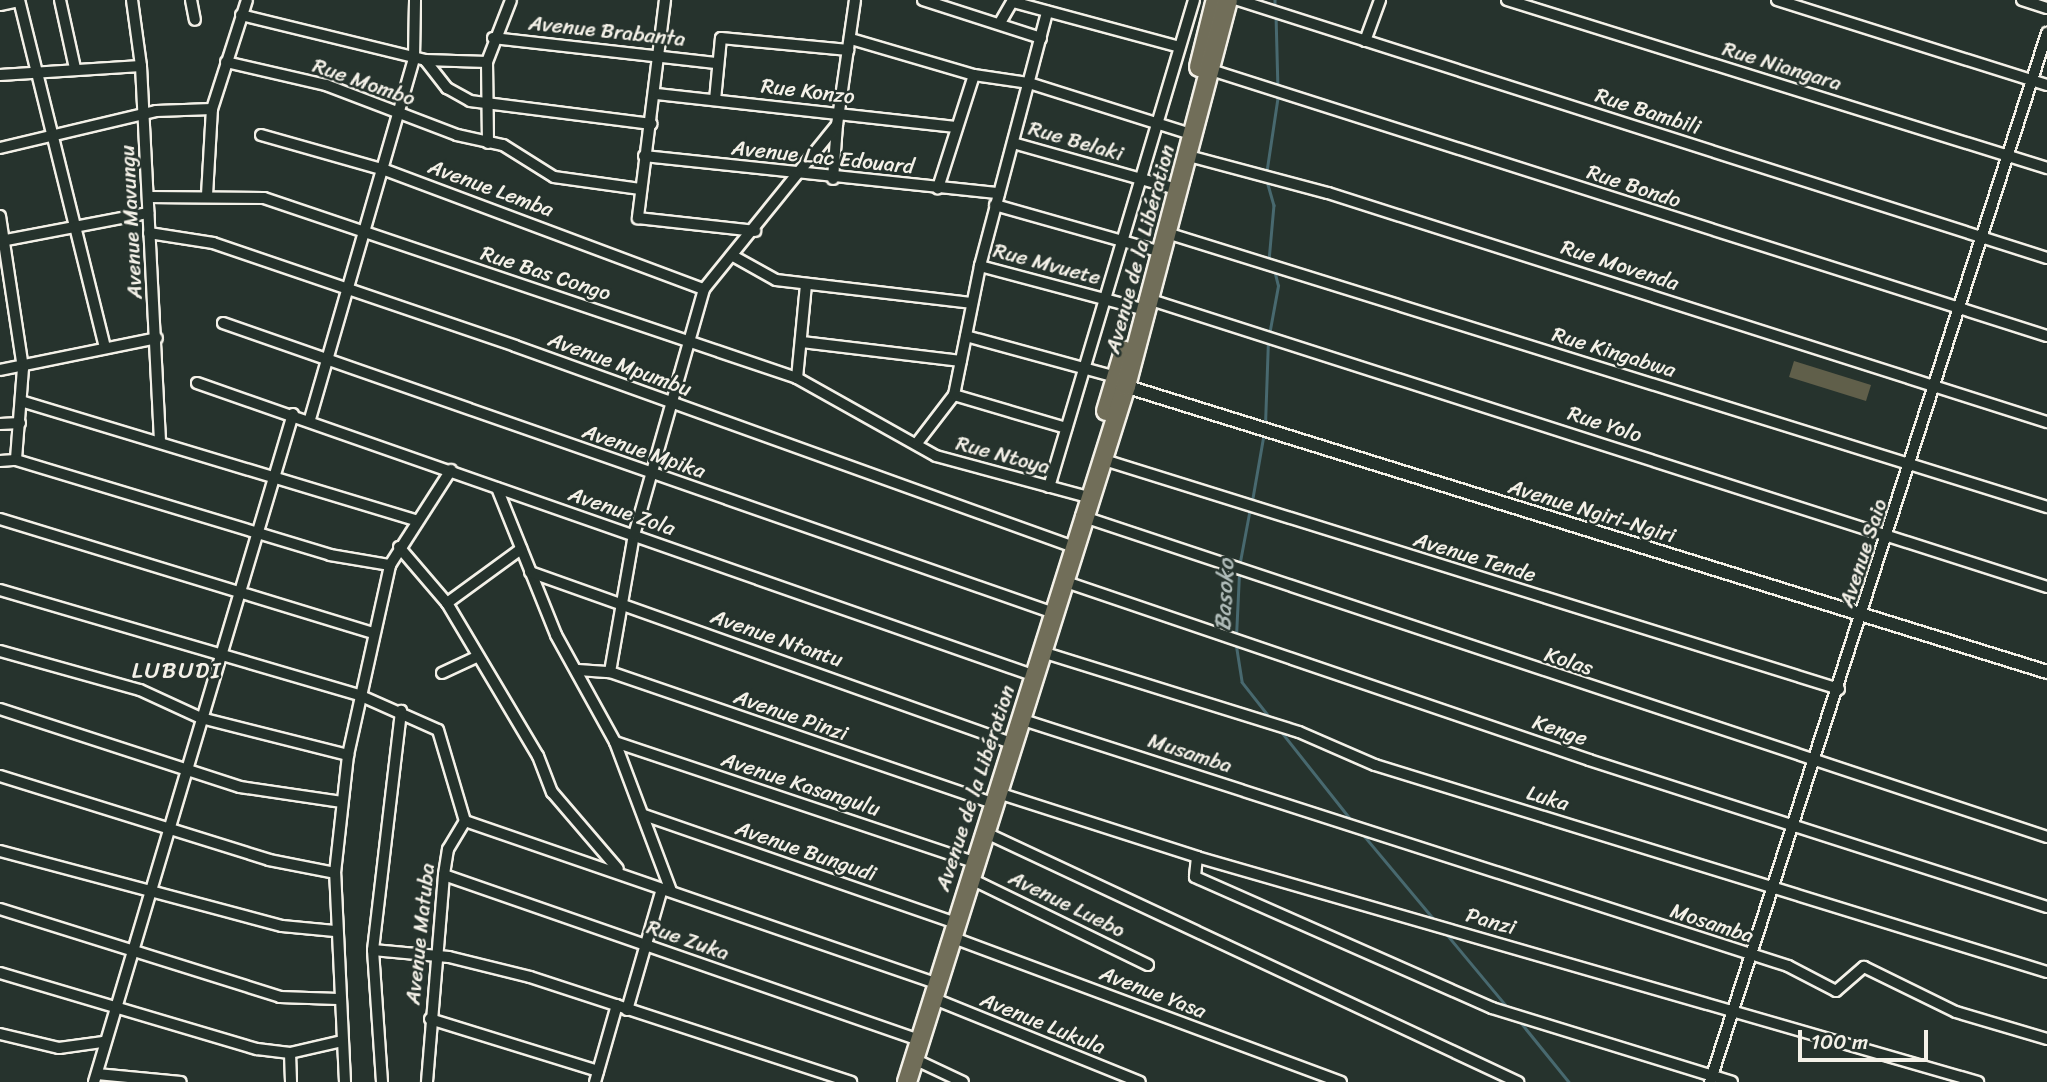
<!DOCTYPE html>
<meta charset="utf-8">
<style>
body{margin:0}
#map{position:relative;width:2047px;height:1082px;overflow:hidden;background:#26332d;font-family:Sriracha,sans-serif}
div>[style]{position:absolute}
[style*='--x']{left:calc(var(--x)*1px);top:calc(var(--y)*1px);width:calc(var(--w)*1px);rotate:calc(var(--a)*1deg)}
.stream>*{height:2.5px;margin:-1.25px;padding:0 1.25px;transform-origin:1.25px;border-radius:1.25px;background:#48696f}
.building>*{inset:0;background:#605f4a}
.roads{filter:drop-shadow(2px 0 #f4f1e8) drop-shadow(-2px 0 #f4f1e8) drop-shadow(0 2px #f4f1e8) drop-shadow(0 -2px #f4f1e8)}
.street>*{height:10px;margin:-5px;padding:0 5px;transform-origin:5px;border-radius:5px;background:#26332d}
.secondary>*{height:12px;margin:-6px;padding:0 6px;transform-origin:6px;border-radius:6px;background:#26332d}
.highway>*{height:18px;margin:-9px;padding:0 9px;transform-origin:9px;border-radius:9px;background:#716e59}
span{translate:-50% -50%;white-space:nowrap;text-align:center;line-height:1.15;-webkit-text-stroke:5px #26332d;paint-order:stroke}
.street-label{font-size:21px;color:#f4f1e8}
.water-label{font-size:23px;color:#afbbb8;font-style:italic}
.neighbourhood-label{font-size:23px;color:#f4f1e8;letter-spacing:2px}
.scale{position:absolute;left:1798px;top:1030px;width:130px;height:32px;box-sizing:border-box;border:4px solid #f4f1e8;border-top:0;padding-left:9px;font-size:21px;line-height:24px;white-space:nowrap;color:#f4f1e8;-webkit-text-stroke:5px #26332d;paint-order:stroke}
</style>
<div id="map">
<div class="stream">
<div style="--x:1275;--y:0;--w:8;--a:90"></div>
<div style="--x:1276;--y:14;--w:74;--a:88.5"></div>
<div style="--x:1266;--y:175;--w:81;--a:-81.5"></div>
<div style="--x:1267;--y:181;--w:25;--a:74"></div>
<div style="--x:1274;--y:205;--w:56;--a:95.1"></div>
<div style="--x:1269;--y:335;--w:50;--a:-79.6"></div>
<div style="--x:1278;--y:286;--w:16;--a:-104"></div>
<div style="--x:1265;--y:425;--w:84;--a:-88"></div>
<div style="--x:1252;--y:501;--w:70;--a:-80.1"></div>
<div style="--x:1239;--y:567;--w:60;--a:-79.4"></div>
<div style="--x:1236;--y:637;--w:64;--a:-87.3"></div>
<div style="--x:1236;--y:643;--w:39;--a:81"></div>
<div style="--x:1242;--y:682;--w:48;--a:51.7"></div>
<div style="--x:1280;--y:730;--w:116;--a:51.6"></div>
<div style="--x:1361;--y:832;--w:119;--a:50.1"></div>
<div style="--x:1444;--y:931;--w:102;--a:50.2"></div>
<div style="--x:1518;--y:1019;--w:81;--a:51"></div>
</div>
<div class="building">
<div style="clip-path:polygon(1794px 361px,1871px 385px,1866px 401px,1789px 377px)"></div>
</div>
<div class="roads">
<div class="street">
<div style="--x:19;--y:0;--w:358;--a:76.1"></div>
<div style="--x:60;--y:0;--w:70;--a:77.6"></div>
<div style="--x:132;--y:0;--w:67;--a:82.2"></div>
<div style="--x:141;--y:66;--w:375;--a:87.1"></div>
<div style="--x:191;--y:0;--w:20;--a:79"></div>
<div style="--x:665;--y:0;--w:220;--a:97.1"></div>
<div style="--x:638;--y:218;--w:118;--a:6.3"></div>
<div style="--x:923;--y:0;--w:124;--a:17.9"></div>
<div style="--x:1238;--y:0;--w:849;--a:17.69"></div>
<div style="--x:1507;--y:0;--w:566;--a:17.28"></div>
<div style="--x:1777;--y:0;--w:283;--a:17.5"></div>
<div style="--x:2022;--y:0;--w:26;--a:18"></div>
<div style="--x:1013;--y:2;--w:169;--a:15.1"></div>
<div style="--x:0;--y:5;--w:19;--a:-12"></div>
<div style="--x:241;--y:15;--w:189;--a:13.7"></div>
<div style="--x:425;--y:60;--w:62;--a:1.8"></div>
<div style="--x:1001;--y:21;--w:24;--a:-60"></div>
<div style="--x:493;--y:38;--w:224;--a:6.4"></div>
<div style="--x:851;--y:39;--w:128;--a:16.3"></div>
<div style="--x:974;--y:75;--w:119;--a:107.7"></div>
<div style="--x:1365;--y:41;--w:44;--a:-69.9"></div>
<div style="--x:425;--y:60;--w:36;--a:52"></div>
<div style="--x:447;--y:88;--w:26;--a:29"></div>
<div style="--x:470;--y:101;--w:183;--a:7.2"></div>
<div style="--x:226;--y:62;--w:103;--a:13"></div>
<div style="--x:326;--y:85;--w:140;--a:20.9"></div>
<div style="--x:457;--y:135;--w:47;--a:12.3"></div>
<div style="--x:503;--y:145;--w:60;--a:32.1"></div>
<div style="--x:554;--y:177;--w:87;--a:7.9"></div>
<div style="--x:1211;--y:70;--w:877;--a:17.65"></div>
<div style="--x:0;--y:75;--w:141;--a:-3.7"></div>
<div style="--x:974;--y:75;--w:56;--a:8.3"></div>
<div style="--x:1029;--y:83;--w:163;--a:17.5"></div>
<div style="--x:657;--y:94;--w:300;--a:6.3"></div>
<div style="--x:715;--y:100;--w:62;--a:-84.5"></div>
<div style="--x:721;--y:38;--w:128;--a:5.4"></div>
<div style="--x:261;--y:135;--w:129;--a:15.8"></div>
<div style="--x:385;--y:170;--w:340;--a:20.5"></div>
<div style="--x:488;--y:143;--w:81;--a:-90.7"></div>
<div style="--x:487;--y:62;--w:66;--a:-68.8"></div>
<div style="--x:1013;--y:143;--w:163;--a:15.7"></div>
<div style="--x:0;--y:148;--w:160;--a:-13.3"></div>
<div style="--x:156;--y:111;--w:56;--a:-2"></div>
<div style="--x:1185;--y:155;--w:148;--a:14.9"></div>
<div style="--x:1328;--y:193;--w:755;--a:17.67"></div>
<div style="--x:644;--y:156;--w:357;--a:6"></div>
<div style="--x:833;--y:179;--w:54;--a:-85.8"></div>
<div style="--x:207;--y:195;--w:86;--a:-86.7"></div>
<div style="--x:212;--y:109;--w:114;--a:-72.2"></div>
<div style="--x:148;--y:197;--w:116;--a:0.5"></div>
<div style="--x:264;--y:198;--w:563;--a:18.66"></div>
<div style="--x:797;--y:378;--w:159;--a:29.3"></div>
<div style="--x:936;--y:456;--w:157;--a:15.1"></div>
<div style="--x:995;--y:205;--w:165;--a:15.8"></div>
<div style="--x:0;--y:216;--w:154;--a:81.4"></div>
<div style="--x:23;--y:368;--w:92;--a:94.4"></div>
<div style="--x:149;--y:233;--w:65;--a:8.9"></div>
<div style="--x:213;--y:243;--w:319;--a:18.8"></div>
<div style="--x:515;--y:346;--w:594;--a:19.78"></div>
<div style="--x:1170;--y:234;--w:919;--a:17.29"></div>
<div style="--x:1;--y:241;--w:150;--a:-10.8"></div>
<div style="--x:733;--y:256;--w:49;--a:29.2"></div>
<div style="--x:776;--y:280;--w:196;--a:6.7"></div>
<div style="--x:980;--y:266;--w:163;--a:14.9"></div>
<div style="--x:1151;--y:300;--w:941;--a:17.76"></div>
<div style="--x:223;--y:323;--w:880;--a:19.24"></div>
<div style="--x:966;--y:336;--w:156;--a:15.3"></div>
<div style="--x:802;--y:342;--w:160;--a:6.8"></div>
<div style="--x:0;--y:370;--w:160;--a:-11.5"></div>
<div style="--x:797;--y:378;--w:93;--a:-84.5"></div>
<div style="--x:197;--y:383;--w:888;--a:19.27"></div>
<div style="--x:954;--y:395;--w:117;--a:16.4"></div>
<div style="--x:24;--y:402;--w:411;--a:16.8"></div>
<div style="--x:310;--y:419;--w:376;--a:-73.9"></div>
<div style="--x:414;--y:58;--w:58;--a:-89"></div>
<div style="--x:0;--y:424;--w:20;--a:-3"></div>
<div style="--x:917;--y:443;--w:61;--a:-52.4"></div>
<div style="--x:954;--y:395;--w:132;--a:-78.6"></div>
<div style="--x:980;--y:266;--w:263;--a:-75.2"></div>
<div style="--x:1101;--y:459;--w:773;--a:17.31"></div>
<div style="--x:0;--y:461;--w:16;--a:-4"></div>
<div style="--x:16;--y:460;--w:328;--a:16.8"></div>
<div style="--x:330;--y:555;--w:61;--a:9.5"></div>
<div style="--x:1049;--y:487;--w:508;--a:-73.42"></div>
<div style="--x:497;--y:488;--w:158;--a:68.1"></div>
<div style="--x:556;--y:635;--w:122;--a:61.1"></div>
<div style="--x:615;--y:742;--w:159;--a:69.4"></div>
<div style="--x:1081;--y:516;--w:1018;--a:18.38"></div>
<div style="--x:0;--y:519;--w:391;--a:17"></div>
<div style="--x:399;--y:547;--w:74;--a:49.4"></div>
<div style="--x:447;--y:603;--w:178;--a:59.3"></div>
<div style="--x:538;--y:756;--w:39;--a:69"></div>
<div style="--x:552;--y:792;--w:101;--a:49.4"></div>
<div style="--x:530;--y:572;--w:510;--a:19.57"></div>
<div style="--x:1063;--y:581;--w:556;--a:18.79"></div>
<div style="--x:1589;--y:760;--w:481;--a:17.8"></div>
<div style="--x:0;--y:590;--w:374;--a:16.3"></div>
<div style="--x:359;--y:695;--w:86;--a:23.9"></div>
<div style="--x:438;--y:730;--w:95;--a:73.5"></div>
<div style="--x:465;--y:821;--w:33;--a:121"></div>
<div style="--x:448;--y:849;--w:26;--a:99"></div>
<div style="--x:444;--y:875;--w:208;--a:94.7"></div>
<div style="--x:447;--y:603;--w:92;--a:-36.1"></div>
<div style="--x:0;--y:651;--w:145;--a:15.6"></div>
<div style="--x:140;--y:690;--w:67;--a:24.7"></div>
<div style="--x:201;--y:718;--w:152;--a:14.1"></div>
<div style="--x:1042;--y:652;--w:269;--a:17.3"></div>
<div style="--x:1299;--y:732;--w:83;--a:23.5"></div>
<div style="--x:1375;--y:765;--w:703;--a:17.12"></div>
<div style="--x:578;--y:670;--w:32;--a:4"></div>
<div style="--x:610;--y:672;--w:404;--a:18.9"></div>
<div style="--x:610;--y:672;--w:139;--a:-80.1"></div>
<div style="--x:634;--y:535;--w:256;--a:-74.1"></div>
<div style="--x:704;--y:289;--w:211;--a:-51"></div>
<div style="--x:837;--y:125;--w:126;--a:-81.8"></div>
<div style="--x:442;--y:673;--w:38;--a:-25"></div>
<div style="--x:0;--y:709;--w:252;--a:18"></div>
<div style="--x:240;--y:787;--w:103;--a:8.4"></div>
<div style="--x:1020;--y:719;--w:807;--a:17.83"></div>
<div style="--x:1788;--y:966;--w:54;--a:27.5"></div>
<div style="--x:1836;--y:991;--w:37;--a:-41"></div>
<div style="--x:1864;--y:967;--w:102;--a:26.1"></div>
<div style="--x:1956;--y:1012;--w:95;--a:16.5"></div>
<div style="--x:615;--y:742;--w:379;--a:18.5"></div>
<div style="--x:0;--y:776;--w:282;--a:17.3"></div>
<div style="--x:269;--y:860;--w:67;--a:11.1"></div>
<div style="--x:995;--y:792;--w:212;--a:17.8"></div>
<div style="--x:1197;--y:857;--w:813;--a:16.07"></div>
<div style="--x:644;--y:815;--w:330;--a:19.1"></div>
<div style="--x:465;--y:821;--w:498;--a:19"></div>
<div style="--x:984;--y:832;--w:590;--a:25.09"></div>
<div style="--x:0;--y:851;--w:292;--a:14.9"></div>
<div style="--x:282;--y:926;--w:53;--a:5.4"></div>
<div style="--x:1197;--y:857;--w:20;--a:96"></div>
<div style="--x:1195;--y:877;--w:325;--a:23.8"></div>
<div style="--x:1492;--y:1008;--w:251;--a:17.1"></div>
<div style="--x:444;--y:875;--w:503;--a:19.16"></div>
<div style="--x:969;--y:878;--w:199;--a:25.9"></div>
<div style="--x:0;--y:909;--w:294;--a:17.4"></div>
<div style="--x:280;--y:997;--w:58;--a:2"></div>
<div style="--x:951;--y:937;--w:416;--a:20.4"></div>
<div style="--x:373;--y:950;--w:76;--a:5.3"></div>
<div style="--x:449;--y:957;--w:83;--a:13.9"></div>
<div style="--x:530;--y:977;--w:338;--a:18.1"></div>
<div style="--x:0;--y:973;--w:268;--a:16.5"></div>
<div style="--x:257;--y:1049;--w:33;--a:7"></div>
<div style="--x:290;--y:1053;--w:53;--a:-13"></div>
<div style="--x:932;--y:998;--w:224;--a:22"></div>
<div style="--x:627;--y:1010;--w:126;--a:-73.9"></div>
<div style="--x:430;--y:1019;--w:176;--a:17.2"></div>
<div style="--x:0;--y:1034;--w:61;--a:13.3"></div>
<div style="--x:59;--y:1048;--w:43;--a:-7.9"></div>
<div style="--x:290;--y:1053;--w:29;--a:88"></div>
<div style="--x:914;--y:1059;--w:54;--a:25.1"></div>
<div style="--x:97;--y:1074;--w:84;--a:5.4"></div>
<div style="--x:94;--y:1082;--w:697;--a:-73.41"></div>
<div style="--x:345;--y:1082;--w:209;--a:-92.7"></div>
<div style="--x:335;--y:873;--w:119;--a:-83.7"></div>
<div style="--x:348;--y:755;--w:195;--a:-77.5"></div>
<div style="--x:390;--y:565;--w:113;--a:-57.3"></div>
<div style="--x:382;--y:1082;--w:132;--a:-93.9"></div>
<div style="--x:373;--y:950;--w:241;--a:-83.3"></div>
<div style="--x:595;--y:1082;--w:80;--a:-74.1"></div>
<div style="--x:1710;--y:1082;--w:1102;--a:-72.19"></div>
</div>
<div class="secondary">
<div style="--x:1118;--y:384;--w:973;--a:17.22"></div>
</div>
<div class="highway">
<div style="--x:1199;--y:67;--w:66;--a:-76"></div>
<div style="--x:1106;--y:411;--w:63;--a:-73.3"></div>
<div style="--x:907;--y:1082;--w:730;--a:-72.53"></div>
<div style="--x:1126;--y:386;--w:399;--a:-75.2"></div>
</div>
</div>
<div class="street-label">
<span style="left:607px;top:31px;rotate:6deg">Avenue Brabanta</span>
<span style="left:1782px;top:66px;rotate:17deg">Rue Niangara</span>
<span style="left:364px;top:82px;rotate:19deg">Rue Mombo</span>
<span style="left:808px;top:91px;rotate:7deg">Rue Konzo</span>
<span style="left:1648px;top:111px;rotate:18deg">Rue Bambili</span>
<span style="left:1076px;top:141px;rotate:16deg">Rue Belaki</span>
<span style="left:823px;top:157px;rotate:6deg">Avenue Lac Edouard</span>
<span style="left:1634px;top:186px;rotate:18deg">Rue Bondo</span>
<span style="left:491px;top:188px;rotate:20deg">Avenue Lemba</span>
<span style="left:131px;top:222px;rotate:-93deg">Avenue Mavungu</span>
<span style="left:1140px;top:249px;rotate:-75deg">Avenue de la Libération</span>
<span style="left:1047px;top:264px;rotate:15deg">Rue Mvuete</span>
<span style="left:1620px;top:265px;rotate:18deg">Rue Movenda</span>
<span style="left:546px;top:273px;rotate:18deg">Rue Bas Congo</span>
<span style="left:1614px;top:352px;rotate:17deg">Rue Kingabwa</span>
<span style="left:620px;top:364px;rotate:20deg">Avenue Mpumbu</span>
<span style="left:1605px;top:424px;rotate:18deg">Rue Yolo</span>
<span style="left:644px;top:451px;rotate:19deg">Avenue Mpika</span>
<span style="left:1003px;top:455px;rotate:15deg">Rue Ntoya</span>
<span style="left:622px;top:511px;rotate:19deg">Avenue Zola</span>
<span style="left:1592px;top:511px;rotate:17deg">Avenue Ngiri-Ngiri</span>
<span style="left:1863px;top:553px;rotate:-72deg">Avenue Saio</span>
<span style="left:1475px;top:557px;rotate:17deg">Avenue Tende</span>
<span style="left:777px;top:638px;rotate:19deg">Avenue Ntantu</span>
<span style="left:1569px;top:661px;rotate:18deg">Kolas</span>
<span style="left:791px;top:715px;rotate:19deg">Avenue Pinzi</span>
<span style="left:1560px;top:730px;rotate:19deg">Kenge</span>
<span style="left:1190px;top:753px;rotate:18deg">Musamba</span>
<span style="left:801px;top:784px;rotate:18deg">Avenue Kasangulu</span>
<span style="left:975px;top:788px;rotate:-72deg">Avenue de la Libération</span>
<span style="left:1548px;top:798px;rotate:17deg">Luka</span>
<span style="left:806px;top:851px;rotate:19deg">Avenue Bungudi</span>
<span style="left:1067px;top:904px;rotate:26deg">Avenue Luebo</span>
<span style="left:1491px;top:921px;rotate:16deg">Panzi</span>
<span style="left:1712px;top:923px;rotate:18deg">Mosamba</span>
<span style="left:420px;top:934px;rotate:-84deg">Avenue Matuba</span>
<span style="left:688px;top:940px;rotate:19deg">Rue Zuka</span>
<span style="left:1153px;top:992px;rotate:21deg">Avenue Yasa</span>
<span style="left:1043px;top:1023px;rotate:22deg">Avenue Lukula</span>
</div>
<div class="water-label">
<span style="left:1225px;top:595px;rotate:-87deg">Basoko</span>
</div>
<div class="neighbourhood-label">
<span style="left:177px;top:671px">LUBUDI</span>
</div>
<div class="scale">100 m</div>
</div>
